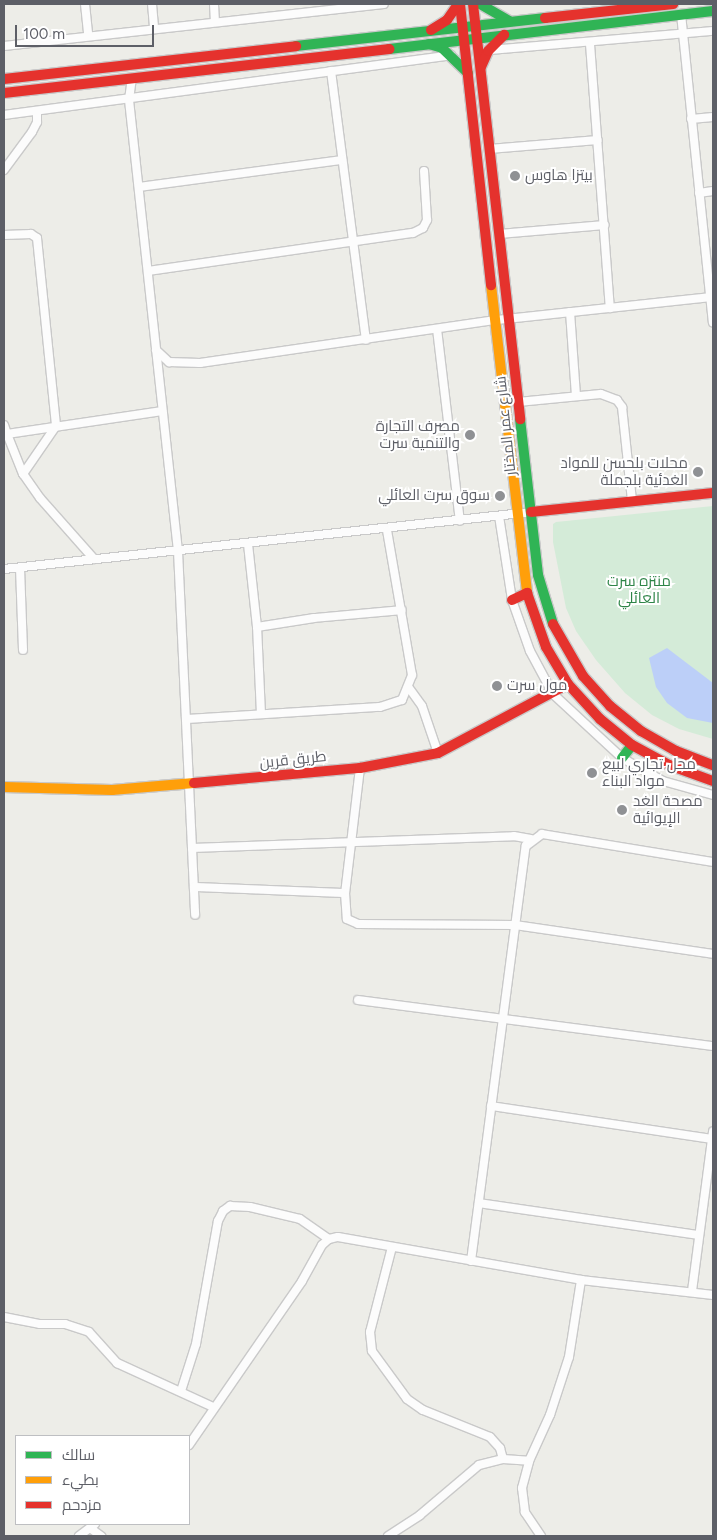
<!DOCTYPE html>
<meta charset="utf-8">
<style>
body{margin:0}
#map{position:relative;width:717px;height:1540px;overflow:hidden;background:#edede8;font-family:Figtree,Cairo,sans-serif}
div>[style]{position:absolute}
[style*='--x']{left:calc(var(--x)*1px);top:calc(var(--y)*1px);width:calc(var(--w)*1px);rotate:calc(var(--a)*1deg)}
.green>*{inset:0;background:#d4ebd8}
.water>*{inset:0;background:#bccff8}
.roads{filter:drop-shadow(1px 0 #c9c9c9) drop-shadow(-1px 0 #c9c9c9) drop-shadow(0 1px #c9c9c9) drop-shadow(0 -1px #c9c9c9)}
.street>*{height:8px;margin:-4px;padding:0 4px;transform-origin:4px;border-radius:4px;background:#fcfcfc}
.fast>*{height:10px;margin:-5px;padding:0 5px;transform-origin:5px;border-radius:5px;background:#30b455}
.slow>*{height:10px;margin:-5px;padding:0 5px;transform-origin:5px;border-radius:5px;background:#ff9f0a}
.jam>*{height:10px;margin:-5px;padding:0 5px;transform-origin:5px;border-radius:5px;background:#e5322d}
.dots>*{width:14px;height:14px;translate:-50% -50%;box-sizing:border-box;border:2px solid #fff;border-radius:50%}
span{translate:-50% -50%;white-space:nowrap;text-align:center;line-height:1.15;-webkit-text-stroke:4px #fff;paint-order:stroke}
.poi-label{font-size:15px;color:#5d5f67}
.left{translate:0 -50%;text-align:left}
.right{translate:-100% -50%;text-align:right}
.street-label{font-size:15px;color:#5d5f67}
.park-label{font-size:15px;color:#2e8548}
.frame{position:absolute;inset:0;border:5px solid #5d5f67;pointer-events:none}
.legend{position:absolute;left:15px;top:1435px;width:175px;height:90px;box-sizing:border-box;background:#fff;border:1px solid #bebfc2;margin:0;padding:6px 9px;list-style:none;font-size:15px;color:#5d5f67}
.legend li{display:flex;align-items:center;gap:10px;height:25px}
.legend b{width:25px;border:1px solid #bebfc2}
.scale{position:absolute;left:15px;top:25px;width:139px;height:22px;box-sizing:border-box;border:2px solid #5d5f67;border-top:0;padding-left:6px;font-size:15px;line-height:18px;white-space:nowrap;color:#5d5f67;-webkit-text-stroke:4px #fff;paint-order:stroke}
</style>
<div id="map">
<div class="green">
<div style="clip-path:polygon(713px 506px,713px 739px,679px 729px,652px 715px,625px 693px,596px 660px,576px 631px,566px 608px,553px 542px,553px 524px,556px 522px)"></div>
</div>
<div class="water">
<div style="clip-path:polygon(667px 648px,713px 683px,713px 723px,687px 718px,667px 703px,656px 687px,649px 658px)"></div>
</div>
<div class="roads">
<div class="street">
<div style="--x:85;--y:4;--w:31;--a:84"></div>
<div style="--x:152;--y:4;--w:23;--a:85"></div>
<div style="--x:214;--y:4;--w:17;--a:87"></div>
<div style="--x:681;--y:14;--w:310;--a:84.1"></div>
<div style="--x:590;--y:44;--w:265;--a:85.7"></div>
<div style="--x:4;--y:46;--w:382;--a:-6.3"></div>
<div style="--x:490;--y:50;--w:224;--a:-4.9"></div>
<div style="--x:331;--y:71;--w:271;--a:82.6"></div>
<div style="--x:132;--y:78;--w:22;--a:98"></div>
<div style="--x:129;--y:100;--w:454;--a:83.8"></div>
<div style="--x:178;--y:551;--w:364;--a:87.3"></div>
<div style="--x:4;--y:115;--w:451;--a:-7.6"></div>
<div style="--x:691;--y:119;--w:22;--a:-5"></div>
<div style="--x:489;--y:149;--w:109;--a:-4.7"></div>
<div style="--x:4;--y:170;--w:47;--a:-53.6"></div>
<div style="--x:32;--y:132;--w:11;--a:-63"></div>
<div style="--x:37;--y:122;--w:11;--a:-90"></div>
<div style="--x:139;--y:187;--w:205;--a:-7.6"></div>
<div style="--x:699;--y:193;--w:14;--a:-8"></div>
<div style="--x:499;--y:234;--w:106;--a:-4.9"></div>
<div style="--x:4;--y:235;--w:27;--a:-2"></div>
<div style="--x:31;--y:234;--w:7;--a:34"></div>
<div style="--x:37;--y:238;--w:189;--a:84.2"></div>
<div style="--x:56;--y:426;--w:58;--a:124.5"></div>
<div style="--x:148;--y:271;--w:268;--a:-8.2"></div>
<div style="--x:413;--y:233;--w:11;--a:-27"></div>
<div style="--x:423;--y:228;--w:9;--a:-63"></div>
<div style="--x:427;--y:220;--w:49;--a:-93.5"></div>
<div style="--x:570;--y:312;--w:83;--a:85.9"></div>
<div style="--x:437;--y:329;--w:193;--a:83.2"></div>
<div style="--x:156;--y:350;--w:18;--a:43"></div>
<div style="--x:169;--y:362;--w:31;--a:2"></div>
<div style="--x:200;--y:363;--w:299;--a:-8.3"></div>
<div style="--x:496;--y:320;--w:215;--a:-6.1"></div>
<div style="--x:518;--y:402;--w:83;--a:-5.5"></div>
<div style="--x:601;--y:394;--w:17;--a:21"></div>
<div style="--x:617;--y:400;--w:9;--a:54"></div>
<div style="--x:622;--y:407;--w:94;--a:83.9"></div>
<div style="--x:4;--y:425;--w:9;--a:72"></div>
<div style="--x:7;--y:434;--w:3;--a:180"></div>
<div style="--x:499;--y:516;--w:85;--a:81.2"></div>
<div style="--x:512;--y:600;--w:54;--a:70.6"></div>
<div style="--x:530;--y:651;--w:49;--a:61.9"></div>
<div style="--x:553;--y:694;--w:94;--a:42.8"></div>
<div style="--x:622;--y:758;--w:47;--a:29.3"></div>
<div style="--x:663;--y:781;--w:52;--a:15.6"></div>
<div style="--x:248;--y:544;--w:83;--a:83.8"></div>
<div style="--x:94;--y:559;--w:81;--a:-131.5"></div>
<div style="--x:40;--y:498;--w:29;--a:-125"></div>
<div style="--x:23;--y:474;--w:43;--a:-111.8"></div>
<div style="--x:7;--y:434;--w:157;--a:-8.4"></div>
<div style="--x:20;--y:568;--w:82;--a:87.9"></div>
<div style="--x:4;--y:569;--w:530;--a:-6.17"></div>
<div style="--x:409;--y:688;--w:22;--a:54"></div>
<div style="--x:422;--y:706;--w:50;--a:71.2"></div>
<div style="--x:261;--y:714;--w:87;--a:-92.6"></div>
<div style="--x:257;--y:627;--w:58;--a:-9"></div>
<div style="--x:314;--y:618;--w:88;--a:-5.2"></div>
<div style="--x:187;--y:719;--w:193;--a:-3.6"></div>
<div style="--x:380;--y:707;--w:23;--a:-18"></div>
<div style="--x:402;--y:700;--w:27;--a:-68"></div>
<div style="--x:412;--y:675;--w:147;--a:-99.8"></div>
<div style="--x:360;--y:768;--w:126;--a:96.8"></div>
<div style="--x:345;--y:893;--w:26;--a:86"></div>
<div style="--x:347;--y:919;--w:12;--a:24"></div>
<div style="--x:358;--y:924;--w:157;--a:0.4"></div>
<div style="--x:515;--y:925;--w:200;--a:8.3"></div>
<div style="--x:192;--y:848;--w:322;--a:-2.1"></div>
<div style="--x:514;--y:836;--w:17;--a:10"></div>
<div style="--x:194;--y:887;--w:151;--a:2.3"></div>
<div style="--x:358;--y:1000;--w:358;--a:7.4"></div>
<div style="--x:491;--y:1106;--w:223;--a:8.5"></div>
<div style="--x:479;--y:1203;--w:222;--a:8.3"></div>
<div style="--x:392;--y:1247;--w:88;--a:104.5"></div>
<div style="--x:370;--y:1332;--w:19;--a:84"></div>
<div style="--x:372;--y:1351;--w:59;--a:53.9"></div>
<div style="--x:407;--y:1399;--w:19;--a:35"></div>
<div style="--x:423;--y:1410;--w:72;--a:21.9"></div>
<div style="--x:490;--y:1437;--w:15;--a:48"></div>
<div style="--x:500;--y:1448;--w:11;--a:75"></div>
<div style="--x:471;--y:1261;--w:419;--a:-82.5"></div>
<div style="--x:526;--y:846;--w:20;--a:-37"></div>
<div style="--x:542;--y:834;--w:173;--a:9.3"></div>
<div style="--x:692;--y:1291;--w:161;--a:-82.5"></div>
<div style="--x:4;--y:1317;--w:37;--a:11"></div>
<div style="--x:40;--y:1324;--w:25;--a:0"></div>
<div style="--x:65;--y:1324;--w:25;--a:18"></div>
<div style="--x:89;--y:1332;--w:42;--a:47.9"></div>
<div style="--x:117;--y:1363;--w:106;--a:24.6"></div>
<div style="--x:181;--y:1391;--w:49;--a:-72.3"></div>
<div style="--x:196;--y:1344;--w:125;--a:-79.9"></div>
<div style="--x:218;--y:1221;--w:11;--a:-63"></div>
<div style="--x:223;--y:1211;--w:9;--a:-36"></div>
<div style="--x:230;--y:1206;--w:20;--a:3"></div>
<div style="--x:250;--y:1207;--w:51;--a:13.5"></div>
<div style="--x:300;--y:1219;--w:35;--a:35"></div>
<div style="--x:189;--y:1445;--w:199;--a:-55.4"></div>
<div style="--x:302;--y:1281;--w:41;--a:-60.9"></div>
<div style="--x:322;--y:1245;--w:9;--a:-41"></div>
<div style="--x:329;--y:1239;--w:9;--a:-13"></div>
<div style="--x:338;--y:1237;--w:247;--a:10"></div>
<div style="--x:581;--y:1280;--w:133;--a:6.5"></div>
<div style="--x:90;--y:1528;--w:14;--a:36"></div>
<div style="--x:79;--y:1536;--w:20;--a:-37"></div>
<div style="--x:388;--y:1536;--w:38;--a:-33"></div>
<div style="--x:420;--y:1515;--w:77;--a:-40.3"></div>
<div style="--x:479;--y:1465;--w:25;--a:-14"></div>
<div style="--x:503;--y:1459;--w:26;--a:4"></div>
<div style="--x:541;--y:1536;--w:29;--a:-124"></div>
<div style="--x:525;--y:1512;--w:24;--a:-97"></div>
<div style="--x:522;--y:1488;--w:28;--a:-75"></div>
<div style="--x:529;--y:1461;--w:51;--a:-65.5"></div>
<div style="--x:550;--y:1415;--w:61;--a:-71.9"></div>
<div style="--x:569;--y:1357;--w:78;--a:-81.1"></div>
</div>
<div class="fast">
<div style="--x:480;--y:4;--w:34;--a:30"></div>
<div style="--x:429;--y:44;--w:14;--a:17"></div>
<div style="--x:442;--y:48;--w:36;--a:44"></div>
<div style="--x:296;--y:46;--w:251;--a:-6.4"></div>
<div style="--x:389;--y:49;--w:326;--a:-6.7"></div>
<div style="--x:520;--y:419;--w:157;--a:83.4"></div>
<div style="--x:538;--y:575;--w:51;--a:73"></div>
<div style="--x:622;--y:758;--w:16;--a:-52"></div>
</div>
<div class="slow">
<div style="--x:491;--y:285;--w:310;--a:83.3"></div>
<div style="--x:4;--y:787;--w:108;--a:1.6"></div>
<div style="--x:112;--y:790;--w:82;--a:-4.9"></div>
</div>
<div class="jam">
<div style="--x:460;--y:4;--w:283;--a:83.7"></div>
<div style="--x:473;--y:4;--w:418;--a:83.5"></div>
<div style="--x:545;--y:18;--w:129;--a:-6.2"></div>
<div style="--x:431;--y:30;--w:19;--a:-32"></div>
<div style="--x:447;--y:20;--w:19;--a:-55"></div>
<div style="--x:481;--y:67;--w:17;--a:-66"></div>
<div style="--x:488;--y:51;--w:23;--a:-45"></div>
<div style="--x:4;--y:79;--w:294;--a:-6.4"></div>
<div style="--x:4;--y:93;--w:388;--a:-6.5"></div>
<div style="--x:531;--y:512;--w:183;--a:-6"></div>
<div style="--x:527;--y:593;--w:57;--a:70.6"></div>
<div style="--x:546;--y:647;--w:43;--a:59.3"></div>
<div style="--x:568;--y:684;--w:47;--a:47.6"></div>
<div style="--x:600;--y:719;--w:41;--a:39.1"></div>
<div style="--x:632;--y:745;--w:42;--a:28.4"></div>
<div style="--x:669;--y:765;--w:47;--a:20"></div>
<div style="--x:512;--y:600;--w:17;--a:-25"></div>
<div style="--x:553;--y:624;--w:60;--a:60"></div>
<div style="--x:583;--y:676;--w:40;--a:48"></div>
<div style="--x:610;--y:706;--w:40;--a:39"></div>
<div style="--x:641;--y:731;--w:40;--a:29.7"></div>
<div style="--x:676;--y:751;--w:40;--a:21"></div>
<div style="--x:194;--y:783;--w:167;--a:-5.2"></div>
<div style="--x:360;--y:768;--w:79;--a:-10.9"></div>
<div style="--x:438;--y:753;--w:147;--a:-28"></div>
</div>
</div>
<div class="dots">
<div style="left:515px;top:176px;background:#8f9194"></div>
<div style="left:470px;top:435px;background:#8f9194"></div>
<div style="left:698px;top:472px;background:#8f9194"></div>
<div style="left:500px;top:496px;background:#8f9194"></div>
<div style="left:497px;top:686px;background:#8f9194"></div>
<div style="left:592px;top:773px;background:#8f9194"></div>
<div style="left:622px;top:810px;background:#8f9194"></div>
</div>
<div class="poi-label">
<span class="left" style="left:525px;top:176px">بيتزا هاوس</span>
<span class="right" style="left:460px;top:435px">مصرف التجارة<br>والتنمية سرت</span>
<span class="right" style="left:688px;top:472px">محلات بلحسن للمواد<br>الغدئية بلجملة</span>
<span class="right" style="left:490px;top:496px">سوق سرت العائلي</span>
<span class="left" style="left:507px;top:686px">مول سرت</span>
<span class="left" style="left:602px;top:773px">محل تجاري لبيع<br>مواد البناء</span>
<span class="left" style="left:633px;top:810px">مصحة الغد<br>الإيوائية</span>
</div>
<div class="street-label">
<span style="left:506px;top:426px;rotate:-96deg">شارع عمر المختار</span>
<span style="left:293px;top:760px;rotate:-6deg">طريق قرين</span>
</div>
<div class="park-label">
<span style="left:639px;top:590px">منتزه سرت<br>العائلي</span>
</div>
<div class="frame"></div>
<ul class="legend">
<li><b style="height:6px;background:#30b455"></b>سالك</li>
<li><b style="height:6px;background:#ff9f0a"></b>بطيء</li>
<li><b style="height:6px;background:#e5322d"></b>مزدحم</li>
</ul>
<div class="scale">100 m</div>
</div>
